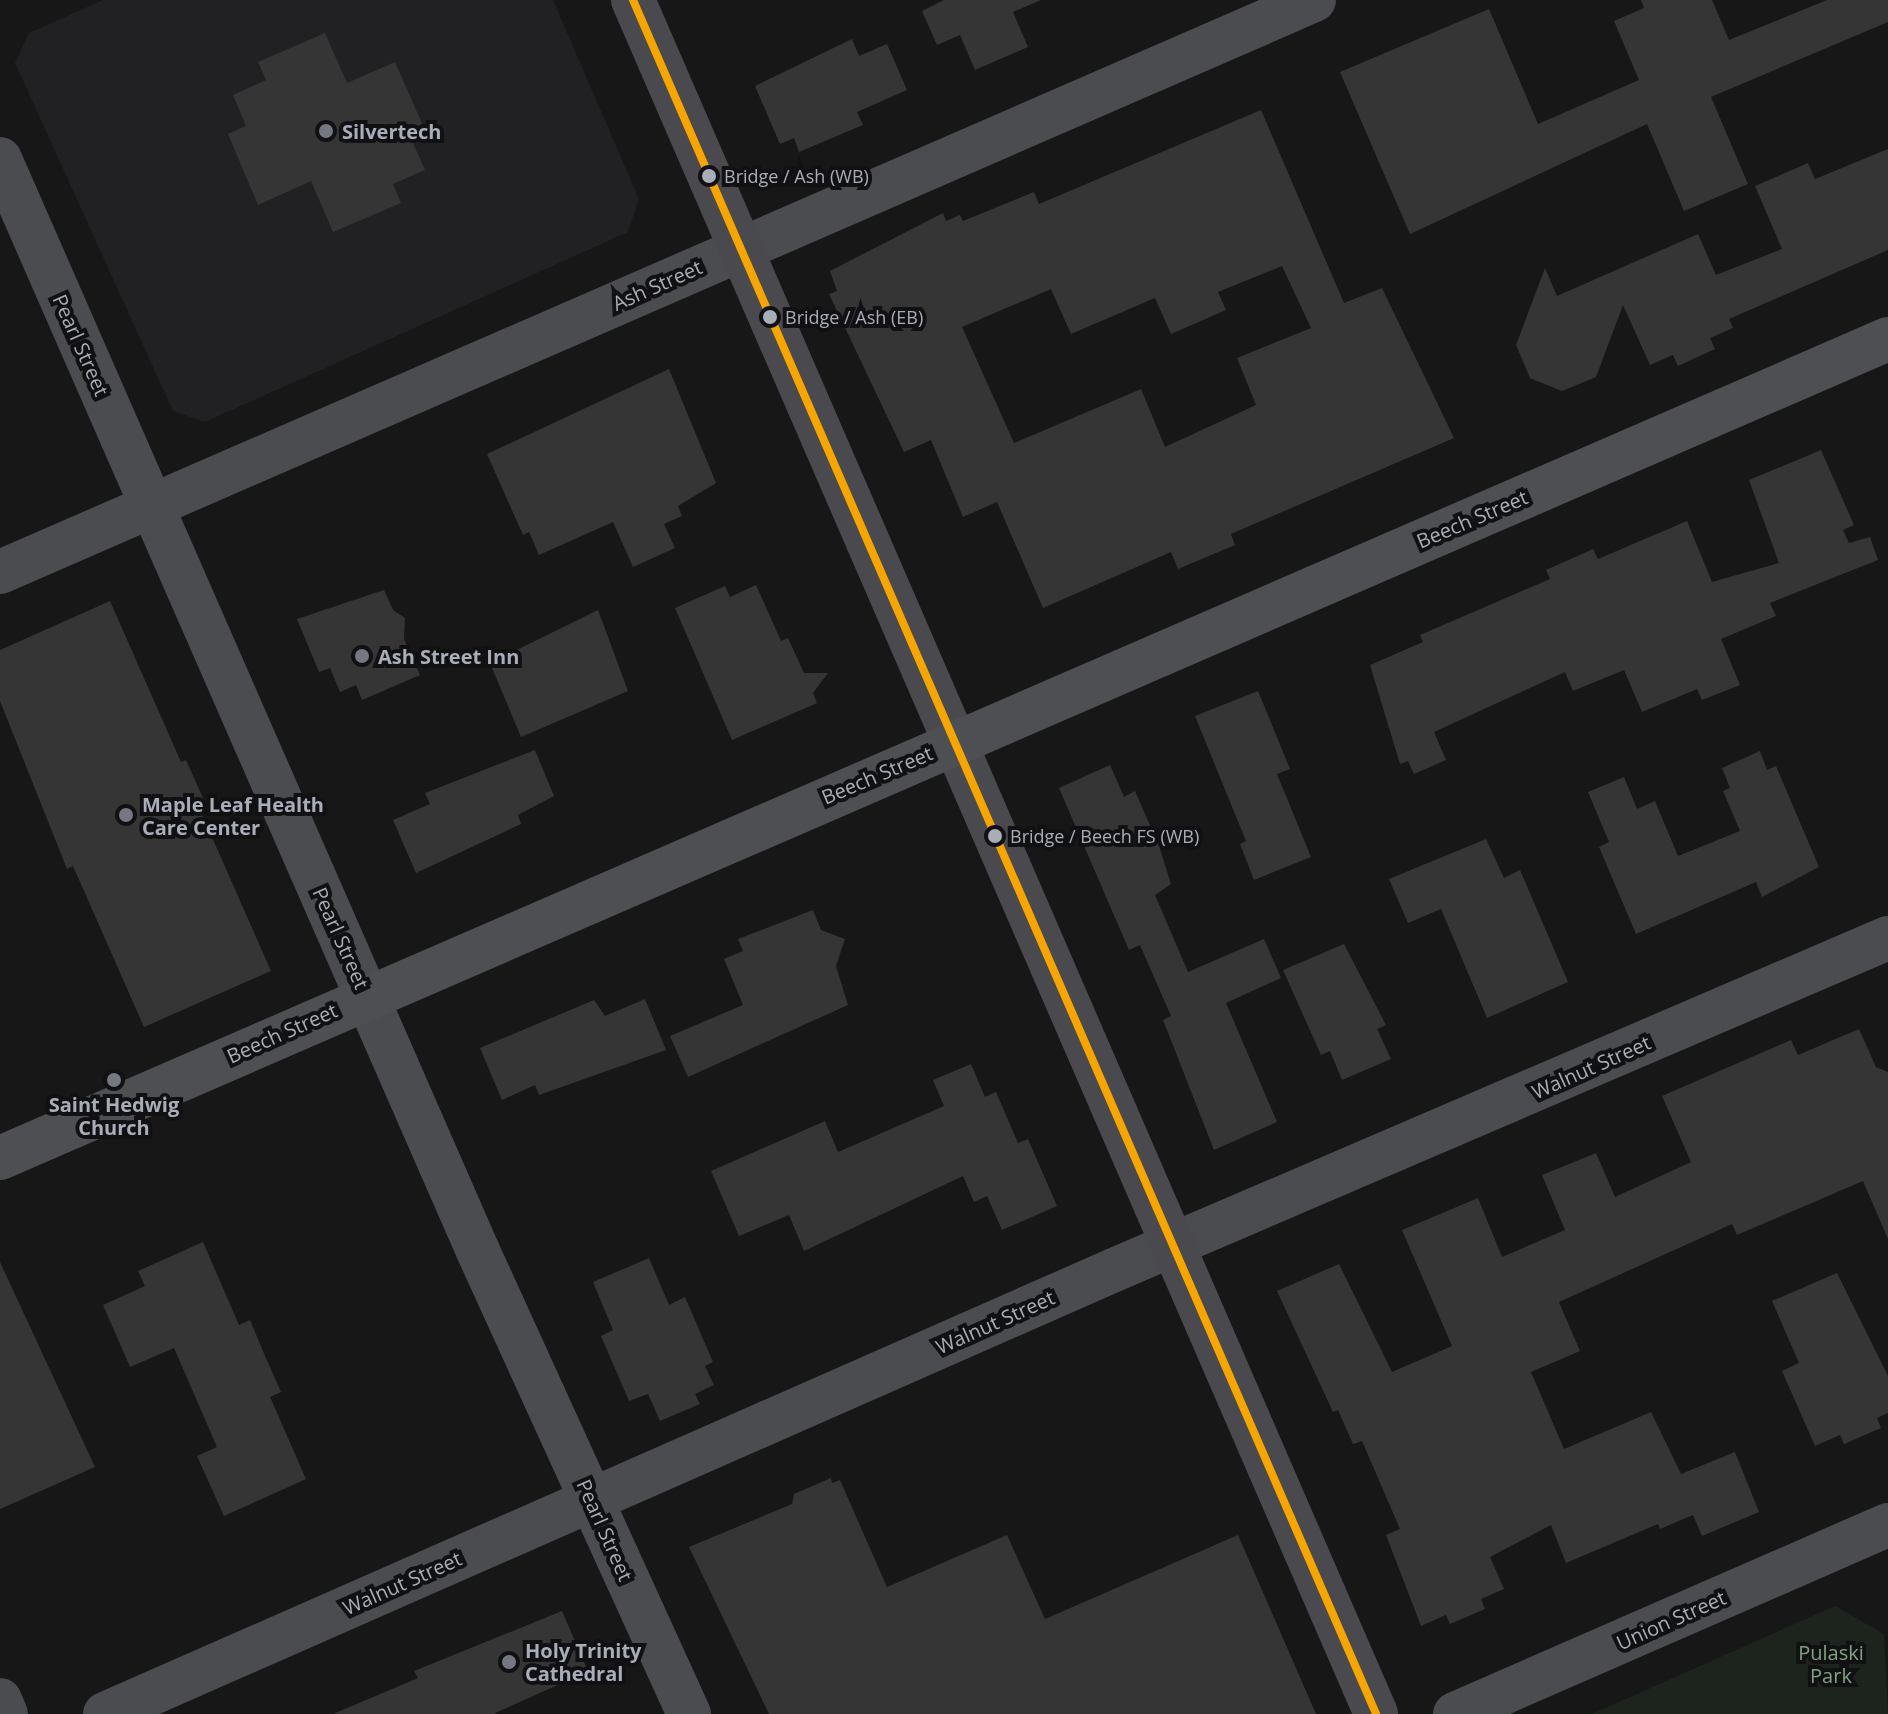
<!DOCTYPE html>
<style>
body{margin:0}
#map{position:relative;width:1888px;height:1714px;overflow:hidden;background:#171717;font-family:"Open Sans",sans-serif}
div>[style]{position:absolute}
[style*='--x']{left:calc(var(--x)*1px);top:calc(var(--y)*1px);width:calc(var(--w)*1px);rotate:calc(var(--a)*1deg)}
.built>*{inset:0;background:#212123}
.green>*{inset:0;background:#1d241e}
.building>*{inset:0;background:#353536}
.minor>*{height:44px;margin:-22px;padding:0 22px;transform-origin:22px;border-radius:22px;background:#4b4c50}
.tertiary>*{height:44px;margin:-22px;padding:0 22px;transform-origin:22px;border-radius:22px;background:#4b4c50}
.secondary>*{height:44px;margin:-22px;padding:0 22px;transform-origin:22px;border-radius:22px;background:#4a4a4e}
.primary>*{height:44px;margin:-22px;padding:0 22px;transform-origin:22px;border-radius:22px;background:#4d4f52}
.bus-1>*{height:8px;margin:-4px;padding:0 4px;transform-origin:4px;border-radius:4px;background:#f7a600}
.dots>*{width:22px;height:22px;translate:-50% -50%;box-sizing:border-box;border:4px solid #111113;border-radius:50%}
span{translate:-50% -50%;white-space:nowrap;text-align:center;line-height:1.15;-webkit-text-stroke:8px #111113;paint-order:stroke}
.bus-label{font-size:18px;color:#a8adb8}
.left{translate:0 -50%;text-align:left}
.poi-label{font-size:20px;color:#a8adb8;font-weight:700}
.street-label{font-size:20px;color:#a8adb8}
.park-label{font-size:20px;color:#7fa381}
</style>
<div id="map">
<div class="built">
<div style="clip-path:polygon(103px 0,553px 0,639px 199px,628px 232px,205px 422px,173px 411px,15px 63px,29px 33px)"></div>
</div>
<div class="green">
<div style="clip-path:polygon(1835px 1606px,1884px 1634px,1888px 1714px,1592px 1714px)"></div>
</div>
<div class="building">
<div style="clip-path:polygon(944px 0,1041px 0,1013px 12px,1028px 47px,975px 70px,960px 35px,937px 45px,922px 11px)"></div>
<div style="clip-path:polygon(1641px 0,1712px 0,1729px 40px,1827px 0,1888px 0,1888px 22px,1711px 97px,1748px 184px,1684px 211px,1647px 124px,1410px 234px,1340px 72px,1489px 9px,1538px 124px,1639px 80px,1614px 21px,1644px 8px)"></div>
<div style="clip-path:polygon(325px 33px,347px 83px,395px 62px,424px 128px,409px 134px,425px 170px,393px 184px,401px 203px,333px 232px,311px 181px,258px 205px,228px 134px,246px 126px,233px 95px,266px 80px,258px 62px)"></div>
<div style="clip-path:polygon(852px 39px,859px 56px,887px 44px,907px 90px,857px 112px,863px 125px,799px 152px,794px 138px,780px 144px,755px 86px)"></div>
<div style="clip-path:polygon(evenodd,1261px 110px,1344px 303px,1382px 288px,1454px 438px,1231px 534px,1235px 545px,1178px 569px,1171px 552px,1043px 608px,997px 502px,963px 517px,931px 440px,904px 452px,829px 294px,837px 291px,830px 271px,943px 213px,946px 221px,960px 215px,963px 221px,1034px 192px,1039px 204px,1261px 110px,1282px 266px,1311px 328px,1237px 358px,1256px 405px,1165px 447px,1141px 389px,1014px 443px,962px 327px,1051px 289px,1071px 334px,1155px 298px,1171px 334px,1226px 310px,1218px 292px,1282px 266px)"></div>
<div style="clip-path:polygon(1888px 149px,1888px 250px,1729px 319px,1733px 328px,1710px 338px,1715px 349px,1678px 366px,1673px 355px,1650px 365px,1623px 305px,1596px 377px,1562px 391px,1530px 378px,1516px 345px,1545px 268px,1557px 296px,1698px 234px,1716px 275px,1782px 249px,1755px 186px,1808px 163px,1815px 179px)"></div>
<div style="clip-path:polygon(669px 369px,716px 483px,678px 506px,682px 516px,664px 524px,675px 548px,633px 567px,613px 522px,539px 555px,529px 532px,523px 535px,487px 454px)"></div>
<div style="clip-path:polygon(1821px 450px,1854px 525px,1843px 530px,1849px 543px,1870px 537px,1878px 560px,1770px 603px,1776px 616px,1721px 639px,1740px 685px,1702px 700px,1697px 689px,1642px 712px,1624px 670px,1573px 691px,1565px 672px,1434px 732px,1446px 760px,1414px 774px,1408px 761px,1400px 764px,1370px 665px,1423px 642px,1420px 635px,1550px 579px,1546px 570px,1593px 549px,1598px 559px,1687px 521px,1712px 582px,1779px 563px,1749px 480px)"></div>
<div style="clip-path:polygon(756px 585px,781px 641px,788px 638px,804px 673px,828px 673px,813px 693px,817px 703px,732px 740px,675px 608px,725px 586px,730px 597px)"></div>
<div style="clip-path:polygon(384px 590px,393px 610px,405px 618px,404px 639px,420px 675px,362px 700px,356px 685px,340px 692px,330px 668px,319px 672px,297px 619px)"></div>
<div style="clip-path:polygon(110px 601px,181px 762px,186px 760px,207px 807px,200px 810px,271px 971px,144px 1027px,73px 866px,67px 869px,0 701px,0 650px)"></div>
<div style="clip-path:polygon(598px 610px,628px 691px,521px 737px,490px 663px)"></div>
<div style="clip-path:polygon(1258px 691px,1290px 769px,1277px 774px,1311px 857px,1254px 880px,1240px 844px,1246px 841px,1195px 716px)"></div>
<div style="clip-path:polygon(535px 750px,554px 796px,518px 815px,521px 824px,416px 873px,393px 820px,430px 804px,425px 793px)"></div>
<div style="clip-path:polygon(1760px 751px,1767px 770px,1776px 766px,1819px 867px,1762px 897px,1756px 882px,1636px 934px,1599px 847px,1609px 842px,1588px 792px,1624px 777px,1637px 809px,1655px 801px,1678px 856px,1740px 831px,1723px 791px,1730px 788px,1722px 768px)"></div>
<div style="clip-path:polygon(1110px 765px,1124px 797px,1135px 791px,1159px 846px,1171px 884px,1155px 895px,1188px 972px,1264px 939px,1281px 978px,1226px 1003px,1277px 1122px,1214px 1150px,1163px 1020px,1171px 1016px,1140px 945px,1129px 950px,1059px 788px)"></div>
<div style="clip-path:polygon(1486px 839px,1504px 878px,1520px 870px,1568px 982px,1487px 1018px,1441px 909px,1408px 923px,1389px 879px)"></div>
<div style="clip-path:polygon(813px 910px,821px 930px,845px 939px,836px 966px,848px 1005px,688px 1077px,670px 1036px,743px 1005px,724px 959px,743px 951px,738px 939px)"></div>
<div style="clip-path:polygon(1344px 944px,1386px 1025px,1377px 1029px,1391px 1059px,1342px 1080px,1330px 1051px,1321px 1055px,1283px 970px)"></div>
<div style="clip-path:polygon(645px 999px,666px 1050px,539px 1095px,535px 1085px,502px 1100px,480px 1048px,594px 1000px,605px 1016px)"></div>
<div style="clip-path:polygon(1859px 1029px,1876px 1067px,1888px 1072px,1888px 1239px,1863px 1181px,1737px 1235px,1732px 1224px,1559px 1302px,1580px 1351px,1531px 1372px,1564px 1449px,1651px 1412px,1681px 1474px,1735px 1452px,1759px 1512px,1702px 1536px,1693px 1515px,1660px 1529px,1658px 1524px,1566px 1563px,1551px 1525px,1490px 1557px,1504px 1589px,1481px 1599px,1485px 1609px,1450px 1624px,1446px 1615px,1421px 1626px,1386px 1535px,1400px 1529px,1362px 1441px,1353px 1444px,1338px 1410px,1333px 1412px,1277px 1291px,1339px 1264px,1392px 1372px,1452px 1346px,1402px 1230px,1478px 1198px,1502px 1257px,1565px 1230px,1542px 1175px,1596px 1153px,1615px 1197px,1691px 1162px,1662px 1096px,1791px 1040px,1798px 1055px)"></div>
<div style="clip-path:polygon(971px 1064px,985px 1097px,996px 1092px,1018px 1143px,1028px 1139px,1057px 1206px,1002px 1230px,987px 1196px,974px 1202px,963px 1176px,804px 1251px,789px 1215px,739px 1236px,711px 1171px,825px 1121px,838px 1152px,944px 1106px,933px 1080px)"></div>
<div style="clip-path:polygon(203px 1242px,239px 1325px,250px 1320px,265px 1356px,281px 1392px,270px 1397px,306px 1479px,224px 1516px,197px 1456px,217px 1447px,174px 1348px,130px 1367px,103px 1305px,145px 1286px,138px 1271px)"></div>
<div style="clip-path:polygon(649px 1258px,669px 1305px,685px 1297px,713px 1362px,705px 1366px,714px 1385px,695px 1394px,700px 1404px,660px 1421px,648px 1394px,629px 1401px,601px 1336px,613px 1330px,593px 1282px)"></div>
<div style="clip-path:polygon(0 1262px,95px 1467px,0 1509px)"></div>
<div style="clip-path:polygon(1837px 1273px,1888px 1376px,1888px 1413px,1877px 1418px,1881px 1428px,1844px 1444px,1840px 1435px,1815px 1446px,1782px 1371px,1799px 1363px,1772px 1301px)"></div>
<div style="clip-path:polygon(831px 1478px,832px 1483px,840px 1480px,887px 1587px,1007px 1535px,1045px 1619px,1238px 1535px,1316px 1714px,769px 1714px,689px 1547px,792px 1504px,794px 1494px)"></div>
<div style="clip-path:polygon(562px 1611px,587px 1669px,560px 1684px,493px 1714px,333px 1714px,418px 1678px,414px 1671px)"></div>
</div>
<div class="minor">
<div style="--x:0;--y:159;--w:1192;--a:66.36"></div>
<div style="--x:478;--y:1251;--w:509;--a:65.5"></div>
<div style="--x:0;--y:572;--w:1433;--a:-23.52"></div>
<div style="--x:0;--y:1700;--w:15;--a:67"></div>
<div style="--x:105;--y:1714;--w:1102;--a:-23.75"></div>
<div style="--x:1114;--y:1270;--w:842;--a:-23.22"></div>
</div>
<div class="tertiary">
<div style="--x:1455;--y:1714;--w:472;--a:-23.6"></div>
</div>
<div class="secondary">
<div style="--x:633;--y:0;--w:1868;--a:66.56"></div>
</div>
<div class="primary">
<div style="--x:0;--y:1158;--w:2058;--a:-23.45"></div>
</div>
<div class="bus-1">
<div style="--x:633;--y:0;--w:1868;--a:66.56"></div>
</div>
<div class="dots">
<div style="left:326px;top:131px;background:#757880"></div>
<div style="left:709px;top:176px;background:#a8adb8"></div>
<div style="left:770px;top:317px;background:#a8adb8"></div>
<div style="left:362px;top:656px;background:#757880"></div>
<div style="left:126px;top:815px;background:#757880"></div>
<div style="left:995px;top:836px;background:#a8adb8"></div>
<div style="left:114px;top:1080px;background:#757880"></div>
<div style="left:509px;top:1662px;background:#757880"></div>
</div>
<div class="bus-label">
<span class="left" style="left:724px;top:176px">Bridge / Ash (WB)</span>
<span class="left" style="left:785px;top:317px">Bridge / Ash (EB)</span>
<span class="left" style="left:1010px;top:836px">Bridge / Beech FS (WB)</span>
</div>
<div class="poi-label">
<span class="left" style="left:342px;top:131px">Silvertech</span>
<span class="left" style="left:378px;top:656px">Ash Street Inn</span>
<span class="left" style="left:142px;top:816px">Maple Leaf Health<br>Care Center</span>
<span style="left:114px;top:1116px">Saint Hedwig<br>Church</span>
<span class="left" style="left:525px;top:1662px">Holy Trinity<br>Cathedral</span>
</div>
<div class="street-label">
<span style="left:657px;top:285px;rotate:-24deg">Ash Street</span>
<span style="left:81px;top:345px;rotate:66deg">Pearl Street</span>
<span style="left:1472px;top:519px;rotate:-23deg">Beech Street</span>
<span style="left:877px;top:775px;rotate:-23deg">Beech Street</span>
<span style="left:341px;top:938px;rotate:66deg">Pearl Street</span>
<span style="left:282px;top:1033px;rotate:-24deg">Beech Street</span>
<span style="left:1591px;top:1067px;rotate:-24deg">Walnut Street</span>
<span style="left:995px;top:1322px;rotate:-24deg">Walnut Street</span>
<span style="left:605px;top:1530px;rotate:66deg">Pearl Street</span>
<span style="left:402px;top:1583px;rotate:-24deg">Walnut Street</span>
<span style="left:1671px;top:1620px;rotate:-24deg">Union Street</span>
</div>
<div class="park-label">
<span style="left:1831px;top:1664px">Pulaski<br>Park</span>
</div>
</div>
